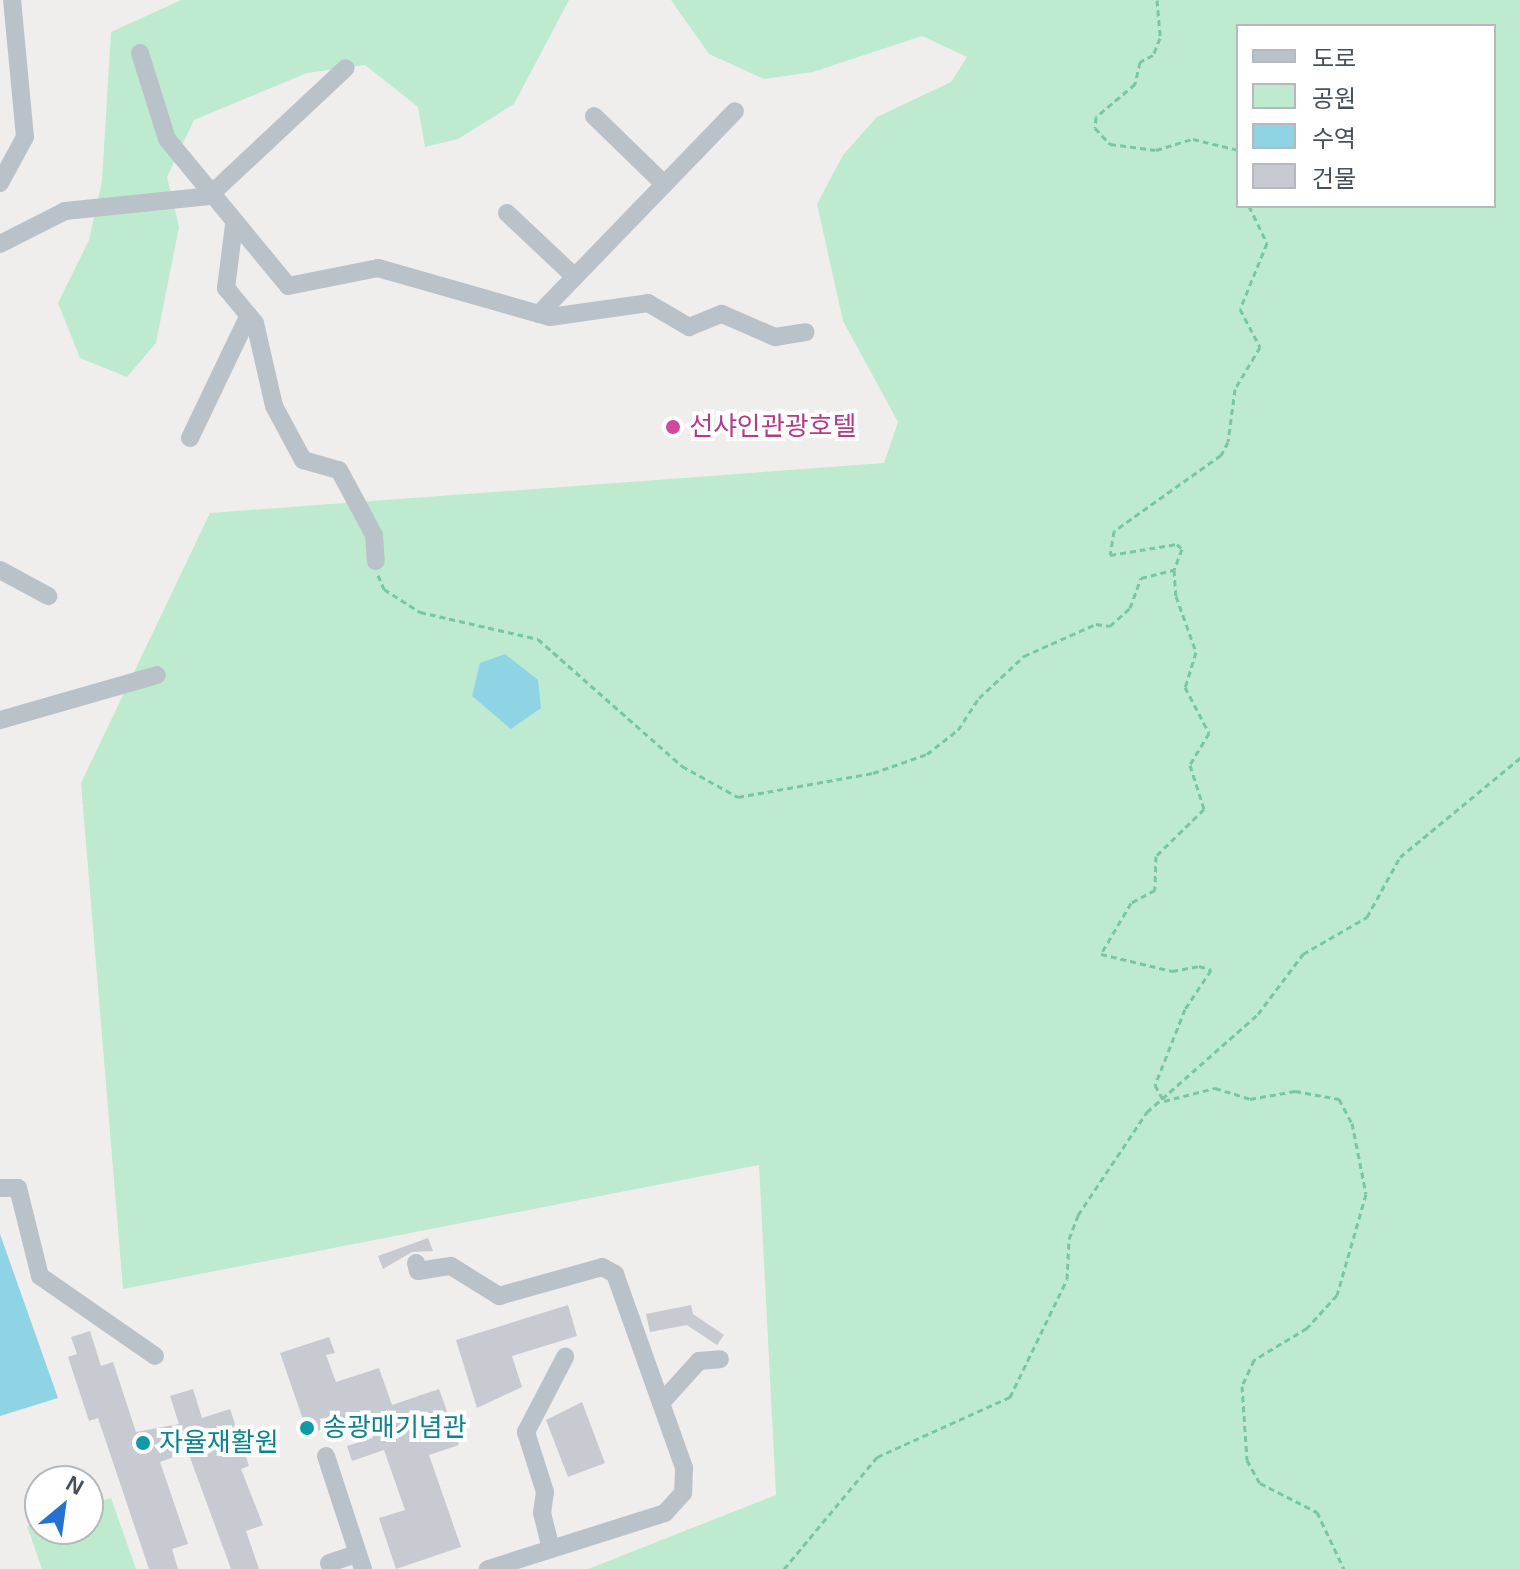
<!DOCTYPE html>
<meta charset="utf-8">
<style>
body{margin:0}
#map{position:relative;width:1520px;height:1569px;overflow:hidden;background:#f0eded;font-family:Arial,"Noto Sans KR",sans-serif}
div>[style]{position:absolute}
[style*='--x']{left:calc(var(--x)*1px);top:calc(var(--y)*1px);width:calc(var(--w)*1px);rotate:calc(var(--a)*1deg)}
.green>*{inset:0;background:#beebcf}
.water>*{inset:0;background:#8ed4e5}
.building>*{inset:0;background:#c7cad0}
.path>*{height:3px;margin-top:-1.5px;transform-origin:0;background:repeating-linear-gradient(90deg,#79c7a0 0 6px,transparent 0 10px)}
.minor>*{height:18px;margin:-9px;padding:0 9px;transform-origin:9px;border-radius:9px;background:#bac2c9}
.dots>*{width:22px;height:22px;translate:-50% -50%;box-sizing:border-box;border:4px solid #fff;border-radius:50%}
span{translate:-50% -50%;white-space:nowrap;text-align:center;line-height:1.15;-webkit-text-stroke:8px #fff;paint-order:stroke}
.hotel-label{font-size:26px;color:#b23c85}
.left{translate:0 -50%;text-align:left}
.culture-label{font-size:26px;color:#0d838f}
.legend{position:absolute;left:1236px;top:24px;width:260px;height:184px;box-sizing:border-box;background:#fff;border:2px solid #b5b9bd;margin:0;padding:10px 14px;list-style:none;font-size:24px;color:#475159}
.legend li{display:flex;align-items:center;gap:16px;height:40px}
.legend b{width:40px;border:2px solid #b5b9bd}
.north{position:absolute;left:24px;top:1465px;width:80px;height:80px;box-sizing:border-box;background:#fff;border:2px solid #b5b9bd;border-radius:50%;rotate:29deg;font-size:22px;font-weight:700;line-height:32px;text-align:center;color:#475159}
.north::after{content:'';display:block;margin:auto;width:28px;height:36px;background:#2572d3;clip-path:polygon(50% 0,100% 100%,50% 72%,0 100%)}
</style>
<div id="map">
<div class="green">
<div style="clip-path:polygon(181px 0,569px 0,514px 104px,458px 139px,425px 147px,418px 107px,365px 65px,307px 73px,194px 120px,167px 177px,179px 227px,156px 343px,127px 377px,80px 358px,58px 303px,89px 240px,102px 181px,111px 32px)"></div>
<div style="clip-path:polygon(evenodd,671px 0,1520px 0,1520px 1569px,588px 1569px,776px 1495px,759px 1165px,123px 1289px,81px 783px,210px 513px,884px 463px,898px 422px,843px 321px,817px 204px,843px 155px,877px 117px,951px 82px,967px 57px,922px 36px,813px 72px,764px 79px,709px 54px,671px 0,1238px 26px,1494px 26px,1494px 206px,1238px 206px,1238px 26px)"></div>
<div style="clip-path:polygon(111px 1498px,136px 1569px,42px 1569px,27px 1526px,40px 1522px,40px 1529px,88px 1529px,88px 1506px)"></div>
</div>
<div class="water">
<div style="clip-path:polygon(505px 654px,538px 680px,541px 708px,511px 729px,472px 696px,480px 663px)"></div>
<div style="clip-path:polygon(0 1234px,58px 1398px,0 1416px)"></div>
</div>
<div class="building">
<div style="clip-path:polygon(428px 1238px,433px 1251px,412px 1252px,383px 1269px,378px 1256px)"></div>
<div style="clip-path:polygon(568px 1305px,577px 1336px,512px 1356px,522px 1387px,477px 1408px,456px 1340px)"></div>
<div style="clip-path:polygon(691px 1305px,693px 1314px,724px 1335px,717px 1345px,687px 1325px,650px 1332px,646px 1314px)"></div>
<div style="clip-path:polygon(90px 1331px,101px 1366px,113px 1362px,136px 1432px,179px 1424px,170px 1396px,193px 1389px,202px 1418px,230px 1409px,249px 1466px,241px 1469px,263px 1525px,246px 1531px,259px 1569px,231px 1569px,188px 1452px,160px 1462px,188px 1544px,172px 1549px,178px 1569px,149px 1569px,98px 1418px,89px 1421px,68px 1357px,77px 1354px,71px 1337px)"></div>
<div style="clip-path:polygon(329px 1337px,335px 1353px,326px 1355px,336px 1382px,379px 1368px,392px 1405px,439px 1389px,459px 1445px,429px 1455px,461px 1547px,396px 1569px,379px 1518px,405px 1510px,384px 1450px,352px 1461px,347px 1446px,373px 1438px,365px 1415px,308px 1434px,280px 1353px)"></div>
<div style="clip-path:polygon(582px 1402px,605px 1463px,568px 1477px,546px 1420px)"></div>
</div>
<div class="path">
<div style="--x:1157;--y:0;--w:38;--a:85"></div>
<div style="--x:1160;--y:38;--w:18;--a:112"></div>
<div style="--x:1153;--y:55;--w:15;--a:152"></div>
<div style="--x:1140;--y:62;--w:23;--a:103"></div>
<div style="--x:1135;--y:84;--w:51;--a:139.8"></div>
<div style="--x:1096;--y:117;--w:11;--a:95"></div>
<div style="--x:1095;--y:128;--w:22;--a:47"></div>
<div style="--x:1110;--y:144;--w:46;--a:7.4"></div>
<div style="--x:1156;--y:150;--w:39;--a:-17"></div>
<div style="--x:1193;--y:139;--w:46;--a:13.7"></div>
<div style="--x:1249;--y:206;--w:41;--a:64.1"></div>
<div style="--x:1267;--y:243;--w:71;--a:112.2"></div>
<div style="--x:1240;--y:309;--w:43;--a:62.2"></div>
<div style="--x:1260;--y:347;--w:49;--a:120.8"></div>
<div style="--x:1235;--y:389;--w:53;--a:97.5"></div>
<div style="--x:1228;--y:442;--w:15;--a:118"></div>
<div style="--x:1221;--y:455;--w:131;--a:144.6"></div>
<div style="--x:1114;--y:531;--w:24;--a:99"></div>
<div style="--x:1110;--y:555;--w:68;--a:-9.3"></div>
<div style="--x:1177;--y:544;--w:7;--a:45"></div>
<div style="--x:1182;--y:549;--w:22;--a:111"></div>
<div style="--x:1174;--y:570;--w:26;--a:86"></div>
<div style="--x:1176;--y:596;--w:59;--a:70.3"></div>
<div style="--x:1196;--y:652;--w:37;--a:107"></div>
<div style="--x:1185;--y:687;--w:52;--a:62.4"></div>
<div style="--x:1209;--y:733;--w:37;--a:121"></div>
<div style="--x:1190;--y:765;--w:46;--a:72.3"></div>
<div style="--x:1204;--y:809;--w:67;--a:135.6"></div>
<div style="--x:1156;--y:856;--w:34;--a:92"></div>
<div style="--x:1155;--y:890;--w:27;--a:152"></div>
<div style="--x:1131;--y:903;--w:59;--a:120.5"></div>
<div style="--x:1101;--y:954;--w:73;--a:13.5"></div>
<div style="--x:1172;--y:971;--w:27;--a:-10"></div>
<div style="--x:1199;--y:966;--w:13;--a:18"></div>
<div style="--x:1211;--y:970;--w:47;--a:123.7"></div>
<div style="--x:1185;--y:1009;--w:82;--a:111.5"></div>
<div style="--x:1155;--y:1085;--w:18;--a:61"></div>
<div style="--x:1164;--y:1101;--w:53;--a:-14.3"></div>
<div style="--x:1215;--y:1088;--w:37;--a:17"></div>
<div style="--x:1250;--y:1099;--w:46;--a:-10.1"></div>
<div style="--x:1295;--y:1091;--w:45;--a:10.3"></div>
<div style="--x:1339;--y:1099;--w:27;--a:62"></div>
<div style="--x:1352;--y:1123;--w:72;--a:78.8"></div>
<div style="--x:1366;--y:1194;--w:105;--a:106"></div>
<div style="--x:1337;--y:1295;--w:45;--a:132.3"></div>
<div style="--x:1307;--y:1328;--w:62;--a:148.9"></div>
<div style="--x:1254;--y:1360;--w:29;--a:115"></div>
<div style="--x:1242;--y:1386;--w:74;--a:86.1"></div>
<div style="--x:1247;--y:1460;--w:26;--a:61"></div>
<div style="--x:1260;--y:1483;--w:64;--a:27"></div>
<div style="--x:1317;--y:1512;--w:63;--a:64.7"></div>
<div style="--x:378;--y:575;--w:15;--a:67"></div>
<div style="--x:384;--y:589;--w:43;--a:32.6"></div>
<div style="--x:420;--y:612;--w:121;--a:12.9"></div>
<div style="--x:538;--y:639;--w:192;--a:41.4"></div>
<div style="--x:682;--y:766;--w:64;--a:29"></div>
<div style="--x:738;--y:797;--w:137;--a:-10.1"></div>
<div style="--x:873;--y:773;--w:57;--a:-19.4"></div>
<div style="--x:927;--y:754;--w:39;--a:-38"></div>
<div style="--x:958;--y:730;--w:38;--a:-57"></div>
<div style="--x:979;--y:698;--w:62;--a:-43"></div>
<div style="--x:1024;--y:656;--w:79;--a:-24"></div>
<div style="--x:1096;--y:624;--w:14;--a:8"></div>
<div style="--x:1110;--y:626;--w:27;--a:-42"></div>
<div style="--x:1130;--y:608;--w:32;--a:-70"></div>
<div style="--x:1141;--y:578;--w:34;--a:-14"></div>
<div style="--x:784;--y:1569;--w:146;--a:-50.3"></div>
<div style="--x:877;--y:1457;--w:146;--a:-24.3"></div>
<div style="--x:1010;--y:1397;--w:131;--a:-64.2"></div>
<div style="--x:1067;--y:1279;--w:40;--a:-87.1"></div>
<div style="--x:1069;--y:1239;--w:26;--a:-69"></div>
<div style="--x:1078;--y:1215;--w:124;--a:-56.2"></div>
<div style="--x:1147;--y:1112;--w:148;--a:-41.4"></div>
<div style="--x:1258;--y:1014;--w:75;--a:-53.1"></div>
<div style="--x:1303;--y:954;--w:74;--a:-30"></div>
<div style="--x:1367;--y:917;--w:68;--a:-61.2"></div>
<div style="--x:1400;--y:857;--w:156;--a:-39.5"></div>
</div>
<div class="minor">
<div style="--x:140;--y:53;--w:90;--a:72.6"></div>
<div style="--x:167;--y:139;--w:190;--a:50.5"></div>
<div style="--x:288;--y:286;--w:92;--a:-11.3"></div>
<div style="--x:378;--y:268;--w:179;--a:15.9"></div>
<div style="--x:550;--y:317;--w:99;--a:-8.1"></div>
<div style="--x:648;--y:303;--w:48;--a:30.3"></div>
<div style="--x:689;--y:327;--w:35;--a:-22"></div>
<div style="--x:722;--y:314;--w:58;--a:23.5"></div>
<div style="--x:775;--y:337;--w:31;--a:-9"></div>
<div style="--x:594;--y:116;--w:98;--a:44.2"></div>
<div style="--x:0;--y:183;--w:52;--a:-61.5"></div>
<div style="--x:25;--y:137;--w:138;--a:-95.4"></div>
<div style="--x:507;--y:213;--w:93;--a:43.3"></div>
<div style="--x:234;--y:225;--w:64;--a:97.2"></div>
<div style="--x:226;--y:288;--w:45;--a:50.4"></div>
<div style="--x:255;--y:323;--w:85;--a:77.1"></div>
<div style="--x:274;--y:406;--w:61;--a:61.8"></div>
<div style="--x:303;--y:460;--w:37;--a:16"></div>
<div style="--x:339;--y:470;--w:74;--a:61.7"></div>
<div style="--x:374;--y:535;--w:26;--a:86"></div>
<div style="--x:0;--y:244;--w:73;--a:-26.9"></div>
<div style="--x:65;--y:211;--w:145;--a:-5.9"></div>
<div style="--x:209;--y:196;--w:187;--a:-43.1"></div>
<div style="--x:539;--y:314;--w:282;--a:-46"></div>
<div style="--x:190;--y:438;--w:136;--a:-64.4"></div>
<div style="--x:0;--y:570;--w:55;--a:28.4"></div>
<div style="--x:0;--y:720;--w:163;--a:-16"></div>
<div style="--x:0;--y:1188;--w:18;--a:0"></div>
<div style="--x:18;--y:1188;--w:91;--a:76"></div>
<div style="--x:40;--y:1276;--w:140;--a:34.8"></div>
<div style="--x:416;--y:1263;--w:8;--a:76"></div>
<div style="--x:418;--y:1271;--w:33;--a:-9"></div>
<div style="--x:451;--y:1266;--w:57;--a:32"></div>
<div style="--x:499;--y:1296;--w:107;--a:-15.7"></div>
<div style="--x:602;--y:1267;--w:15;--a:28"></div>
<div style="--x:615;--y:1274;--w:206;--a:70.4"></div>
<div style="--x:684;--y:1468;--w:25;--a:92"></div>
<div style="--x:683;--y:1493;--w:27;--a:132"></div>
<div style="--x:665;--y:1513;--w:186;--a:162.4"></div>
<div style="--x:661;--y:1403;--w:57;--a:-47.9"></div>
<div style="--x:699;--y:1361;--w:21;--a:-5"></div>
<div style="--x:326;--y:1456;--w:119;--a:71.9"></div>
<div style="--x:551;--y:1549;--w:37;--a:-104"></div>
<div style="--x:542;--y:1513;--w:21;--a:-82"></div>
<div style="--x:545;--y:1492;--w:63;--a:-107.6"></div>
<div style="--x:526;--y:1432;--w:85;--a:-62.5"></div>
<div style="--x:329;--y:1563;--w:29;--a:-18"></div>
</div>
<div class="dots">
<div style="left:673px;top:427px;background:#d1479c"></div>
<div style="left:307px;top:1428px;background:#0f9aa8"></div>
<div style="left:143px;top:1443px;background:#0f9aa8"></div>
</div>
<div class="hotel-label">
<span class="left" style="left:689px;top:427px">선샤인관광호텔</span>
</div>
<div class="culture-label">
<span class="left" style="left:323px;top:1428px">송광매기념관</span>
<span class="left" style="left:159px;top:1443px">자율재활원</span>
</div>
<ul class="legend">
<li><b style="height:10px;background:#bac2c9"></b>도로</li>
<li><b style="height:22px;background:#beebcf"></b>공원</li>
<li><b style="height:22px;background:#8ed4e5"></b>수역</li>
<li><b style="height:22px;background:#c7cad0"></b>건물</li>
</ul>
<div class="north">N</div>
</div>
